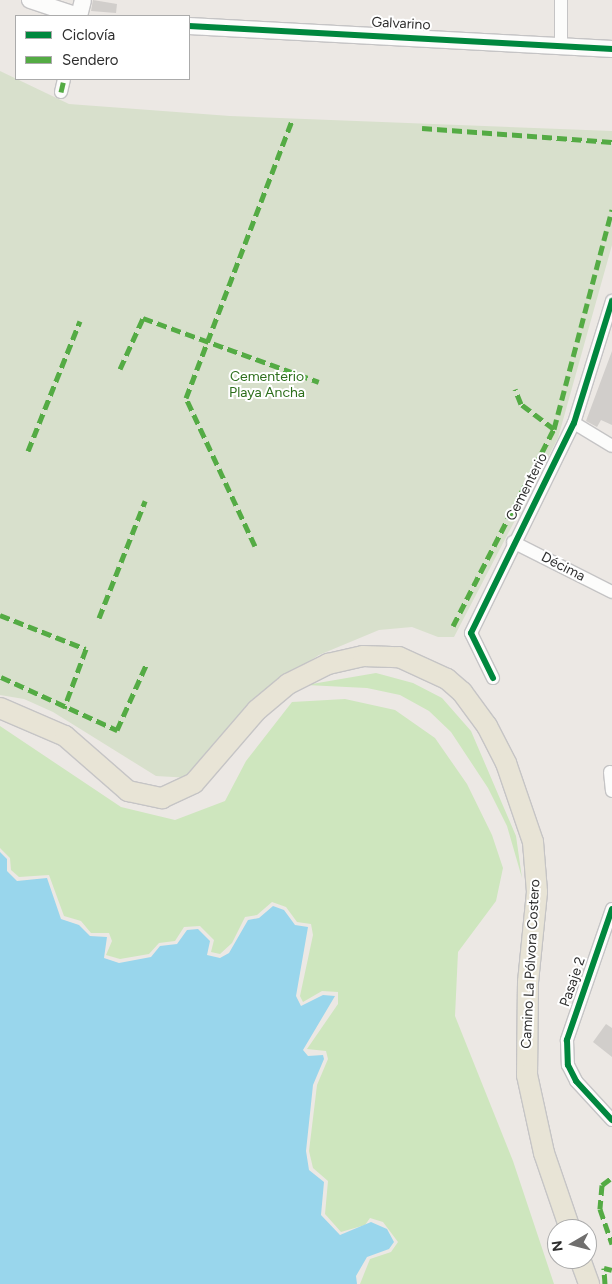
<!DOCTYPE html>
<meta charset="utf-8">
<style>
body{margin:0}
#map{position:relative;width:612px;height:1284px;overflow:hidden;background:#ece8e4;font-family:Figtree,sans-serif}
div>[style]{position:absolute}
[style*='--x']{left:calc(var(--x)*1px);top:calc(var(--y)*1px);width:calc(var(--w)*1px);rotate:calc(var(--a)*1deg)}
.green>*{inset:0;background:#cee6be}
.cemetery>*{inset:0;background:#d8e0cc}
.water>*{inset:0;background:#99d6ec}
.building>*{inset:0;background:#d1cecb}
.roads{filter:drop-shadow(1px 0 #c5c4c5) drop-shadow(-1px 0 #c5c4c5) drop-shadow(0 1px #c5c4c5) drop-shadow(0 -1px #c5c4c5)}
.minor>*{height:12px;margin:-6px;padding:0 6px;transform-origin:6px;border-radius:6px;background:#fcfcfb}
.tertiary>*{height:16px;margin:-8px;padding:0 8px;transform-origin:8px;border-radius:8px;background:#fcfcfb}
.primary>*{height:20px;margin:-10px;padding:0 10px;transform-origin:10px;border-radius:10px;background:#e8e4d6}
.quiet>*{height:5px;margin-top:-2.5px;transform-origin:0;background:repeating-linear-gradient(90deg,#54ab44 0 10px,transparent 0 15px)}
.cycleway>*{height:6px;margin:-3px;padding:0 3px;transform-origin:3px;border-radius:3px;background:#00873e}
span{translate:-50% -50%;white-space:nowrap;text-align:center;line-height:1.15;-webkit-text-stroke:4px #fff;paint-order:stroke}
.street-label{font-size:14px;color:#2e2e2e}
.park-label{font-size:14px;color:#2c6e1b}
.legend{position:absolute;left:15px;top:15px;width:175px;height:65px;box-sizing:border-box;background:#fff;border:1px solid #ababab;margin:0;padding:6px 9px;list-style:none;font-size:15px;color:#2e2e2e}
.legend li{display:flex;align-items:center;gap:10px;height:25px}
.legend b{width:25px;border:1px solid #ababab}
.north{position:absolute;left:547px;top:1219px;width:50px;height:50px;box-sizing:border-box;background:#fff;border:1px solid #ababab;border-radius:50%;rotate:262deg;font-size:14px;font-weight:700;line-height:20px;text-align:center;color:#2e2e2e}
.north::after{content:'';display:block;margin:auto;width:18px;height:22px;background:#706f6e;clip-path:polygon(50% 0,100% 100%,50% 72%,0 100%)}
</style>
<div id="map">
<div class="green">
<div style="clip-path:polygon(376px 673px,413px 683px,442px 698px,471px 731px,516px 836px,522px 878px,507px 826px,488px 788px,451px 732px,429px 711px,400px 695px,367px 688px,306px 685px)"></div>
<div style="clip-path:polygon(345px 699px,395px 710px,435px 738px,467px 784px,492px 835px,503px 868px,496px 901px,458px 952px,455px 1016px,513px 1161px,554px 1284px,360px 1284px,370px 1259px,391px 1252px,398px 1242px,383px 1222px,370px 1218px,365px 1225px,341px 1232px,325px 1214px,328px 1181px,313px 1168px,309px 1151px,317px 1085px,328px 1059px,326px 1051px,307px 1049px,338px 1004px,338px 992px,322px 991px,303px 1002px,300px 996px,313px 935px,311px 924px,297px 922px,286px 907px,272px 902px,257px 915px,245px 917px,232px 943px,220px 954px,211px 952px,214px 940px,200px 926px,184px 927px,175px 941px,159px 943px,149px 954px,120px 959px,106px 955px,112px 941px,109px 933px,91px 933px,81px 921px,64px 916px,49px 875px,19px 877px,11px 870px,10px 858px,0 848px,0 726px,121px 807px,175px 820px,225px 801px,246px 761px,292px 702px)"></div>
</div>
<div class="cemetery">
<div style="clip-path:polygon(0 71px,69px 104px,230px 116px,612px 131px,612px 245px,558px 438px,454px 637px,438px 637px,412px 627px,379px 630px,319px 655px,259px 694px,191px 778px,156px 776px,53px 712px,24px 699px,0 695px)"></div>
</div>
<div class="water">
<div style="clip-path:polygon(0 852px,7px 859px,7px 871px,17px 881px,47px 878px,61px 919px,79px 925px,90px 936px,107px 937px,104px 958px,119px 963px,151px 957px,160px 946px,177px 944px,187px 930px,198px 929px,210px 941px,207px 955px,220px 958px,229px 953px,248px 920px,259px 918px,273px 906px,284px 910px,295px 925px,308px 927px,296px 996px,301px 1006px,323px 995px,335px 996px,303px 1050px,308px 1056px,323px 1055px,324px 1059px,313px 1085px,306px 1151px,309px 1170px,324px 1182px,321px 1215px,340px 1235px,371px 1222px,387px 1229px,394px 1242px,389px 1249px,367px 1257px,356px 1276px,357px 1284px,0 1284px)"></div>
</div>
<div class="building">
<div style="clip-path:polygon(93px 0,117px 4px,116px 13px,91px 11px)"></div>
<div style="clip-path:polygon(612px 351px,612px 425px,601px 420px,597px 427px,586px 421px)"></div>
<div style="clip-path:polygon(606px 1024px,612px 1028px,612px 1057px,593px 1042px)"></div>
</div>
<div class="roads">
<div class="minor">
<div style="--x:561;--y:44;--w:44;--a:-90"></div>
<div style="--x:61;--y:92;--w:13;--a:-77"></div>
<div style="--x:574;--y:423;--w:44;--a:31.2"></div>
<div style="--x:513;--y:542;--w:111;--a:26.8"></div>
<div style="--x:493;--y:678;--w:50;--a:-116.1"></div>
<div style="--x:471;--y:633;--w:234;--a:-63.9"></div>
<div style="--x:574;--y:423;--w:128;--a:-72.7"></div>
<div style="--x:610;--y:772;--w:19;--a:84"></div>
<div style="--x:612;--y:909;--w:139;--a:109"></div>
<div style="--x:567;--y:1040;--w:25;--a:88"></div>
<div style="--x:568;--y:1065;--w:18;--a:63"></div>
<div style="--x:576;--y:1081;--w:53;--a:47.3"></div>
</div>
<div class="tertiary">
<div style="--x:30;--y:0;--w:51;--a:18.4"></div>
<div style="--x:79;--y:16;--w:16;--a:-76"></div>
<div style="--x:189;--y:26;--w:424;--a:3.1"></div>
</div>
<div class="primary">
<div style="--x:0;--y:708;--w:71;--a:23.3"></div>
<div style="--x:65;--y:736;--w:84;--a:41.1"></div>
<div style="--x:128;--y:791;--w:35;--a:12"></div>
<div style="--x:162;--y:798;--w:35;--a:-25"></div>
<div style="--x:194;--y:783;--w:96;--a:-49.2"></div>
<div style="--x:257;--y:710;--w:40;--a:-40"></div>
<div style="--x:288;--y:684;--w:45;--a:-26.6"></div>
<div style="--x:328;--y:664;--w:36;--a:-13"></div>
<div style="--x:363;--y:656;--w:36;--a:2"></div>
<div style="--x:399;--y:657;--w:53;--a:24.6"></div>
<div style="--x:447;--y:679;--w:20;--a:41"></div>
<div style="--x:462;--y:692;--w:42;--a:53.7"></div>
<div style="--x:487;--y:726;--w:42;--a:62.8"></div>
<div style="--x:506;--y:763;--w:83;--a:71.1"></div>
<div style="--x:533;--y:842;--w:50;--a:85.4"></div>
<div style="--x:537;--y:892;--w:90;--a:95.7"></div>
<div style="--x:528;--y:982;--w:93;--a:90.6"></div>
<div style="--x:527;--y:1075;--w:80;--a:77.7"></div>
<div style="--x:544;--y:1153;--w:80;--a:71.1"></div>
<div style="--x:580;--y:1259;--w:27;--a:70"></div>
</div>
</div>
<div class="quiet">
<div style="--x:61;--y:92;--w:13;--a:-77"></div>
<div style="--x:422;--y:128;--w:191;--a:4.2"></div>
<div style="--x:120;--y:369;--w:56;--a:-65.7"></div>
<div style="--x:143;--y:318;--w:187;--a:20"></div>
<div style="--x:554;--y:429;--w:227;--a:-75.2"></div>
<div style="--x:28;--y:451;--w:140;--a:-68.2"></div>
<div style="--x:255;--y:546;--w:163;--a:-115"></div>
<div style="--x:186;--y:398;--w:298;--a:-69.1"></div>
<div style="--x:0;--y:615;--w:92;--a:21.6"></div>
<div style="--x:86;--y:649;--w:63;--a:110.4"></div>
<div style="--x:99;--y:618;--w:126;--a:-68.5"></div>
<div style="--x:453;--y:626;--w:221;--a:-62.9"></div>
<div style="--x:554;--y:429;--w:41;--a:-142.9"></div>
<div style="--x:521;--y:404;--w:16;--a:-112"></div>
<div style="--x:1;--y:677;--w:128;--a:24.6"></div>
<div style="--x:117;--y:730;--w:73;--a:-65.9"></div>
<div style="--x:610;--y:1179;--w:10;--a:143"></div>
<div style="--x:602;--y:1185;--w:24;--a:95"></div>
<div style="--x:600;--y:1209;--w:37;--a:71"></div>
<div style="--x:605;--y:1284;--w:16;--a:-94"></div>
<div style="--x:604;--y:1268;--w:8;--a:14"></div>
</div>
<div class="cycleway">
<div style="--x:189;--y:26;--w:424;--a:3.1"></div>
<div style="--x:493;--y:678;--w:50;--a:-116.1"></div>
<div style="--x:471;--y:633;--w:234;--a:-63.9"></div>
<div style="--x:574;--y:423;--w:128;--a:-72.7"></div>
<div style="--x:612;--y:909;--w:139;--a:109"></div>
<div style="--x:567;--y:1040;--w:25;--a:88"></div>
<div style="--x:568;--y:1065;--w:18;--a:63"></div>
<div style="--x:576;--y:1081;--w:53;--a:47.3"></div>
</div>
<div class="street-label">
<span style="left:401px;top:24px;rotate:3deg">Galvarino</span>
<span style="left:527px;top:487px;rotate:-63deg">Cementerio</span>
<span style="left:563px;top:567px;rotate:27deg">Décima</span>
<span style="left:531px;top:964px;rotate:-87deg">Camino La Pólvora Costero</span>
<span style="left:573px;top:982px;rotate:-71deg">Pasaje 2</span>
</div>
<div class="park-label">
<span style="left:267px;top:385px">Cementerio<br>Playa Ancha</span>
</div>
<ul class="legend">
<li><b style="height:6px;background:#00873e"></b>Ciclovía</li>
<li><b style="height:6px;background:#54ab44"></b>Sendero</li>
</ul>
<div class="north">N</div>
</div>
